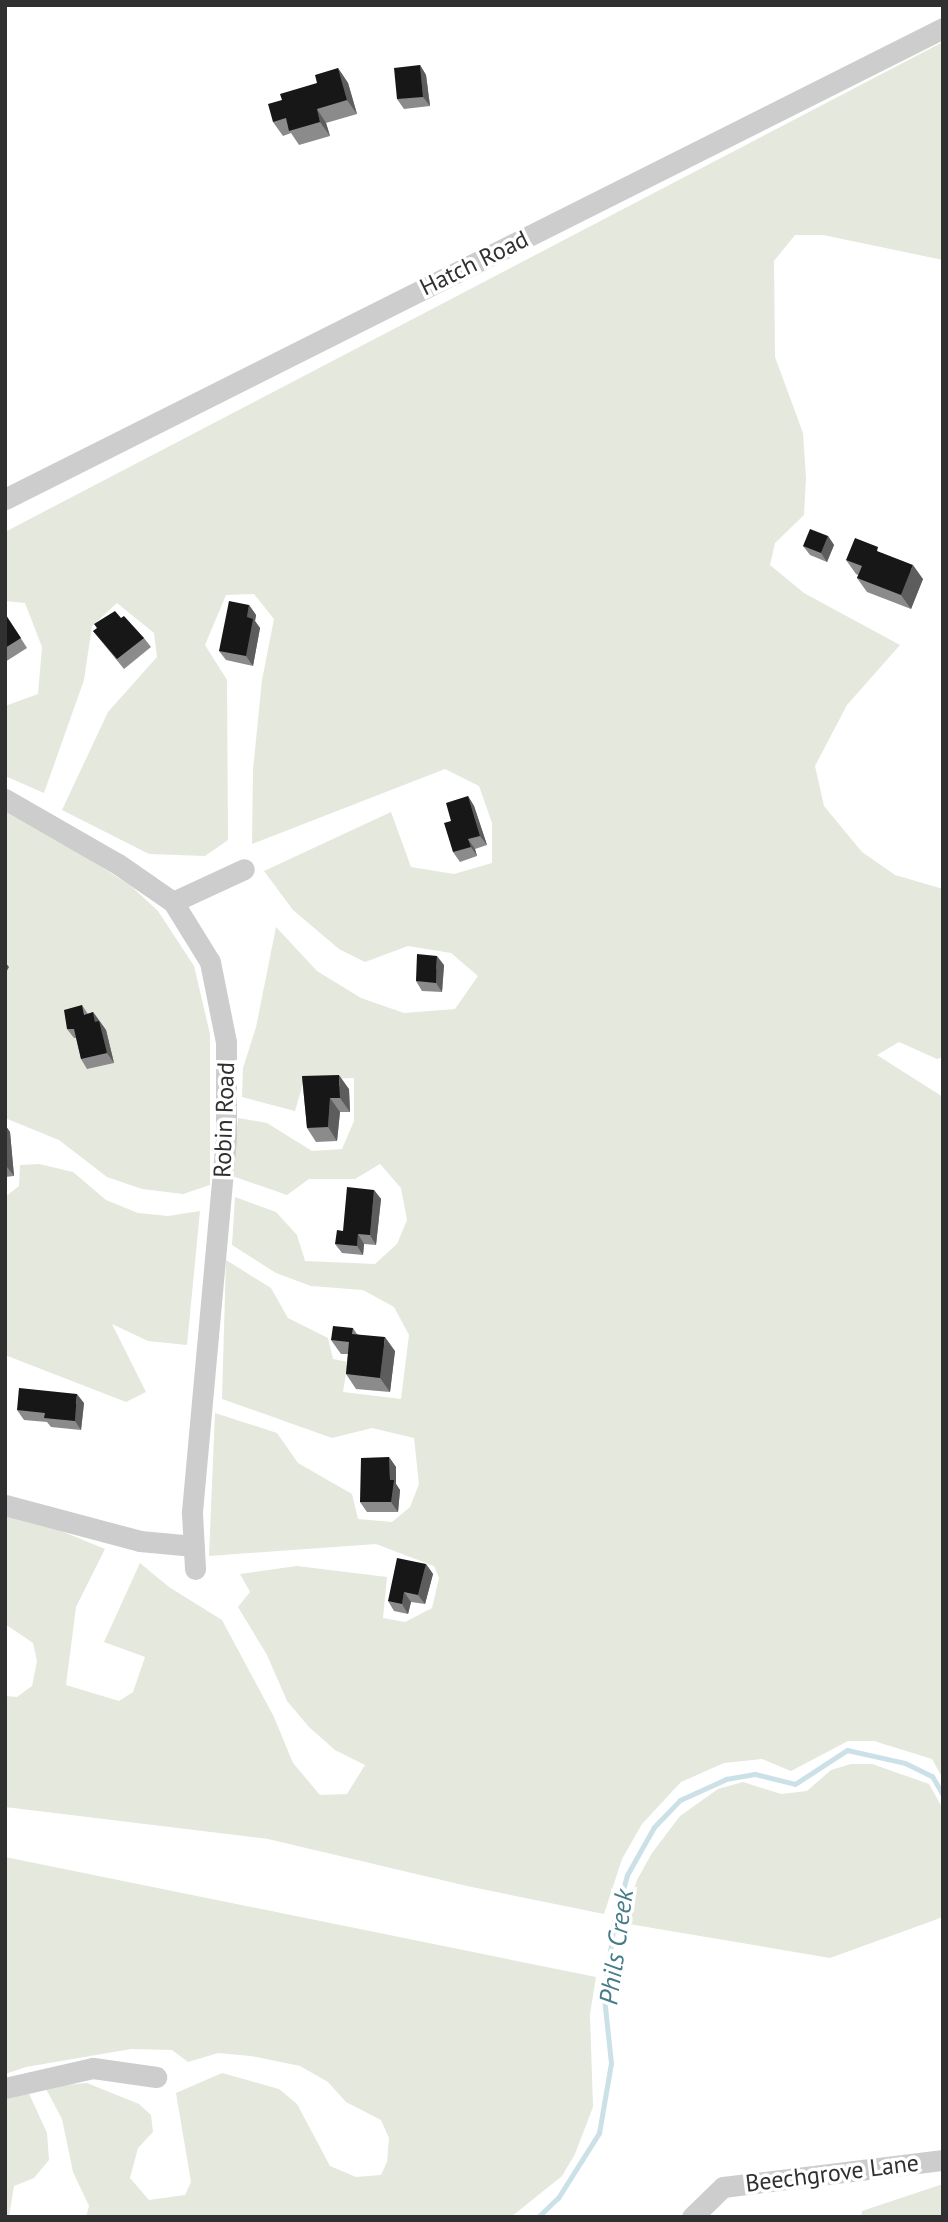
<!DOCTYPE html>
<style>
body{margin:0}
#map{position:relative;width:948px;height:2222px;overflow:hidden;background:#fff;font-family:"PT Sans",sans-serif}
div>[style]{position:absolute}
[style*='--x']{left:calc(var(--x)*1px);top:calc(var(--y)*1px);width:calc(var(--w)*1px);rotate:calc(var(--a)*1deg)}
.green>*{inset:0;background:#e5e8dc}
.stream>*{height:5px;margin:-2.5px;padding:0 2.5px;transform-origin:2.5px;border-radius:2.5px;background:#cbe1e7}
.minor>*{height:21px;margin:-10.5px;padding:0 10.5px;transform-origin:10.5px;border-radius:10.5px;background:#cdcdcd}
.wall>*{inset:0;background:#8b8b8b}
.shaded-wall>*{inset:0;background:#5d5d5d}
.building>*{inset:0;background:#171717}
span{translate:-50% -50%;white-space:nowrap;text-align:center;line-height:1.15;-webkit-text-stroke:7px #fff;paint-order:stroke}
.street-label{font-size:24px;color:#303030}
.water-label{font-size:26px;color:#467c89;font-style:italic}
.frame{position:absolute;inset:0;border:7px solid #303030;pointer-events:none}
</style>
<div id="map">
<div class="green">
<div style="clip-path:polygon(943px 42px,943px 260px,823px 235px,795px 235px,774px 261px,775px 357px,803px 433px,806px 478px,804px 515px,775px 543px,770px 565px,804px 593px,900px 645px,847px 705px,815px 766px,824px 806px,862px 852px,895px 875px,943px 889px,943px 1057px,937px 1059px,899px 1042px,877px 1055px,943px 1097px,943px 1779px,932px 1759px,874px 1741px,848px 1741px,791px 1771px,762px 1759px,724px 1763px,681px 1782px,642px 1824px,622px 1859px,604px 1914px,467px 1886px,268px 1839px,5px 1807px,5px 1696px,17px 1697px,32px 1686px,37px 1661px,33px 1643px,5px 1624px,5px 1512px,32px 1519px,105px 1549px,76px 1607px,66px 1685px,119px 1701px,133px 1692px,145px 1657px,104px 1642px,140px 1563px,169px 1587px,222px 1620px,274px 1717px,293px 1763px,320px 1795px,347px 1794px,365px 1765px,335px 1750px,309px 1727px,287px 1701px,267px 1655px,238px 1607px,250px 1592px,240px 1574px,297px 1566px,387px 1577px,383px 1618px,405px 1622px,432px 1608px,439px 1578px,434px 1566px,376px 1544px,209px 1556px,215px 1413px,277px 1433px,298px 1463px,352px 1494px,358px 1519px,392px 1522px,410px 1507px,419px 1484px,414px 1438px,372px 1428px,332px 1438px,222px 1399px,226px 1260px,271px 1288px,288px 1318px,328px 1338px,333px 1359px,348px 1362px,343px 1392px,401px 1399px,409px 1335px,394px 1307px,363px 1290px,311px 1286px,276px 1273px,232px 1245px,235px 1197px,276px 1212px,297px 1235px,305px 1261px,375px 1264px,397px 1244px,407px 1220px,401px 1188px,380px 1164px,355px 1179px,309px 1179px,287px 1195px,232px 1176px,238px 1118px,267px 1123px,312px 1151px,342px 1149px,354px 1121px,354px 1078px,304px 1080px,295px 1111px,242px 1097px,243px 1068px,256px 1027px,276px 927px,317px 971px,361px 998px,404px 1013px,455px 1009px,478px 976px,451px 953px,408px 946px,365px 962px,339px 949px,293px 910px,264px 871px,391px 812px,411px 867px,454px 874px,492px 863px,492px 823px,479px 786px,445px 769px,252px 844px,253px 770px,262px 680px,274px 619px,254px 594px,226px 595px,205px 645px,227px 680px,228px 840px,205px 856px,149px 854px,62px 810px,108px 712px,157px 657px,154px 633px,117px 603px,92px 626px,84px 680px,44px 793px,5px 776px,5px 706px,38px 694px,42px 647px,25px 603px,5px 601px,5px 532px)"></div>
<div style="clip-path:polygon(5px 805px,131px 886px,158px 911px,194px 966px,210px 1034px,210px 1185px,183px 1194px,142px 1189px,107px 1177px,59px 1140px,5px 1118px)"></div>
<div style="clip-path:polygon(39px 1164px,73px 1172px,106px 1200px,138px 1213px,168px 1216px,200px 1211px,187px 1345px,148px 1341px,112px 1324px,146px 1392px,126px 1402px,5px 1355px,5px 1197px,19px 1186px,20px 1165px)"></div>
<div style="clip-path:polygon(851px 1764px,872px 1764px,929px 1784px,943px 1809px,943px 1917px,830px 1958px,623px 1923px,637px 1880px,652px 1853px,680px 1816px,718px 1789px,743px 1782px,781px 1794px,807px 1791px,831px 1770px)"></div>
<div style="clip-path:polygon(5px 1857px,596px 1977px,590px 2014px,593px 2107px,575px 2154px,562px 2176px,511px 2217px,86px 2217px,89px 2206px,73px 2172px,62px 2119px,45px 2087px,87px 2083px,139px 2104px,151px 2115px,153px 2132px,138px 2148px,130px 2178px,149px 2200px,185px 2195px,191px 2182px,176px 2093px,222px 2073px,279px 2089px,297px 2104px,330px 2166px,356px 2177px,381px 2175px,387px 2162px,389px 2138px,381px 2120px,346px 2102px,328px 2082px,300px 2066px,251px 2056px,218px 2053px,188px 2062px,172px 2050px,131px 2049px,26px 2067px,5px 2074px)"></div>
<div style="clip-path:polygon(26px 2087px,47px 2133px,49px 2160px,34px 2178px,14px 2186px,9px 2217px,5px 2217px,5px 2093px)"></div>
<div style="clip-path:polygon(943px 2184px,943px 2217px,861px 2217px,862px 2211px)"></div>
</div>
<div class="stream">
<div style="--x:538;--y:2217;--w:28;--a:-44"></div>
<div style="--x:558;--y:2198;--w:77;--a:-57.8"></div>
<div style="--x:599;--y:2133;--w:71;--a:-80.3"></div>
<div style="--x:611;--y:2063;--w:66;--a:-96.1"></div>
<div style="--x:604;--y:1997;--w:76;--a:-82.4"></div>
<div style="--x:614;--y:1922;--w:49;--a:-74.5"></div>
<div style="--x:627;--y:1875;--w:55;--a:-60.6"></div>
<div style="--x:654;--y:1827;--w:37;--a:-46"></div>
<div style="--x:680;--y:1800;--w:51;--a:-24.5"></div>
<div style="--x:726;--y:1779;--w:29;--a:-10"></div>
<div style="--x:755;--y:1774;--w:41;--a:14"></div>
<div style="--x:795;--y:1784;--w:62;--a:-33.2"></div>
<div style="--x:847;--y:1750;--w:59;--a:12.6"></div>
<div style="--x:905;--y:1763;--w:30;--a:26"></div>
<div style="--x:932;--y:1776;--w:22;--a:60"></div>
</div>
<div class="minor">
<div style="--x:5;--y:499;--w:1050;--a:-26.66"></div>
<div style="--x:5;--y:799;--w:130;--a:29.9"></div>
<div style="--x:118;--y:864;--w:67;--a:34.6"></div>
<div style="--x:173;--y:902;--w:70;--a:58.3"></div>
<div style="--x:210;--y:962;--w:82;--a:78.7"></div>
<div style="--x:226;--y:1042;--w:96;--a:90"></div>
<div style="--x:226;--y:1138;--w:377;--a:95.2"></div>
<div style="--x:192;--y:1513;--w:56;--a:86.9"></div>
<div style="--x:173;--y:902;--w:78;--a:-24.9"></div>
<div style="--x:5;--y:1505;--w:140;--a:14.9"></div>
<div style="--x:140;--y:1541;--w:54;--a:5.3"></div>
<div style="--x:5;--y:2088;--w:90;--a:-12.8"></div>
<div style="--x:93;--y:2068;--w:64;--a:8.1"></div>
<div style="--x:692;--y:2217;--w:43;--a:-44.1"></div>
<div style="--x:723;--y:2187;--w:222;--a:-7"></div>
</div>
<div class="wall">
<div style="clip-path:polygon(420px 65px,426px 75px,430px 106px,404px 109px,397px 99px)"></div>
<div style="clip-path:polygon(338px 68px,348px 83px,357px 114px,326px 123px,330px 136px,299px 145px,291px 133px,283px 136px,273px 122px,317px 83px)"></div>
<div style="clip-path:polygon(828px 536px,834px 545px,827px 562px,810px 555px,803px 546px)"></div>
<div style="clip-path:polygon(882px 553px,923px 579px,911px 609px,867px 592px,857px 578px,858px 575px,856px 574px,846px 560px)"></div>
<div style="clip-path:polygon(249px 605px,256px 615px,255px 621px,260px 628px,253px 666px,226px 660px,219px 651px)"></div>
<div style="clip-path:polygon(5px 613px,27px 648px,5px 662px)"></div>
<div style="clip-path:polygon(121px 618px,144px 638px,151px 647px,124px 669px,93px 631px)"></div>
<div style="clip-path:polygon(468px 796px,474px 806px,487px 845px,475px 849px,477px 856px,460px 862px,453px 852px,451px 821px)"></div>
<div style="clip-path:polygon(444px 965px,442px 992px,422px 991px,416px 981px)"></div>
<div style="clip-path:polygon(82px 1005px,88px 1014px,93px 1012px,106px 1030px,114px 1063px,87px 1069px,81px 1059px,76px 1038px,74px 1038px,67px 1029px)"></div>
<div style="clip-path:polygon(302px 1076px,349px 1089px,350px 1112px,340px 1112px,337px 1141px,316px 1142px,307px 1128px)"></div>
<div style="clip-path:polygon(5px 1125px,10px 1132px,14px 1176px,5px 1177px)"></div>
<div style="clip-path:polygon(374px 1190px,381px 1199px,376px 1245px,364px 1244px,363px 1255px,342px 1253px,335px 1244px,343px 1231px)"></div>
<div style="clip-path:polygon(353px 1328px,357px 1334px,395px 1351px,390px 1392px,356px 1389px,346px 1374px,348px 1354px,341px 1354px,331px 1340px)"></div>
<div style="clip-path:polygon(84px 1403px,81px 1430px,51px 1427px,47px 1422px,24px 1420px,17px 1410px)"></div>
<div style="clip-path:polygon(389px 1457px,396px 1467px,396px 1484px,400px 1490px,398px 1512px,367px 1512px,360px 1502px)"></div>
<div style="clip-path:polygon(426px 1564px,433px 1574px,425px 1604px,411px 1602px,408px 1614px,394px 1611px,388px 1601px)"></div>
</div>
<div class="shaded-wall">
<div style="clip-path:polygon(420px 65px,426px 75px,430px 106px,423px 97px)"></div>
<div style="clip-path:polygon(338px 68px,348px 83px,357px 114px,347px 100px)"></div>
<div style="clip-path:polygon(317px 109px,326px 123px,330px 136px,320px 122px)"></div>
<div style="clip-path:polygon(828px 536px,834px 545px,827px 562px,821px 553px)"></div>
<div style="clip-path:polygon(913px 565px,923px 579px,911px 609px,901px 595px)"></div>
<div style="clip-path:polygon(249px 605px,256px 615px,255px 621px,260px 628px,253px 666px,246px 656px,247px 617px)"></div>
<div style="clip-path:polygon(468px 796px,474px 806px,487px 845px,480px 836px)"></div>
<div style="clip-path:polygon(468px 839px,475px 849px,477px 856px,471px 847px)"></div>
<div style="clip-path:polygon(437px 956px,444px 965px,442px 992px,436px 983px)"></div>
<div style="clip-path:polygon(5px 962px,9px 967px,5px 974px)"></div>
<div style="clip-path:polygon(93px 1012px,106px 1030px,114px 1063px,107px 1053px,95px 1022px)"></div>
<div style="clip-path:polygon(339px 1075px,349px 1089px,350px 1112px,340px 1098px)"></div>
<div style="clip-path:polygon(330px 1098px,340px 1112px,337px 1141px,328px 1127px)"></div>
<div style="clip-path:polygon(5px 1125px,10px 1132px,14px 1176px,7px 1167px)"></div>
<div style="clip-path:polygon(374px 1190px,381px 1199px,376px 1245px,370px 1235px)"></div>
<div style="clip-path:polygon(358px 1234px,364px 1244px,363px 1255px,357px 1246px)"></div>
<div style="clip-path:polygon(385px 1337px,395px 1351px,390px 1392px,380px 1378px)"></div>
<div style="clip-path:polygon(77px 1394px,84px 1403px,81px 1430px,75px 1421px)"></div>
<div style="clip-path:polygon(389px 1457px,396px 1467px,396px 1484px,400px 1490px,398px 1512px,391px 1502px)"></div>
<div style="clip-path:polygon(426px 1564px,433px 1574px,425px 1604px,418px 1595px)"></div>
<div style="clip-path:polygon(404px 1592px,411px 1602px,408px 1614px,402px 1604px)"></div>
</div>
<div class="building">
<div style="clip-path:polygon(420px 65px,423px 97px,397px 99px,394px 68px)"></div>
<div style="clip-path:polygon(338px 68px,347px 100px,317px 109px,320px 122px,289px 131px,286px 118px,273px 122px,268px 104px,282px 100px,280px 94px,317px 83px,315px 75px)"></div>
<div style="clip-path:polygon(810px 529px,828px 536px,821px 553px,803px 546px)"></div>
<div style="clip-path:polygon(855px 538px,878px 547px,877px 551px,913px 565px,901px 595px,857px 578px,862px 566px,846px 560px)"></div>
<div style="clip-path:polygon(229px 601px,249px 605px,247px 617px,253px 619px,246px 656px,219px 651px)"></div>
<div style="clip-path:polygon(115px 611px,121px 618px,124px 616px,144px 638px,117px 659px,93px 631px,97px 628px,94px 624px)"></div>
<div style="clip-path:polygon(5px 614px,21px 638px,5px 648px)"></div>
<div style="clip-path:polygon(468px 796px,480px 836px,468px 839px,471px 847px,453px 852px,444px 823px,451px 821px,446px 803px)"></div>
<div style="clip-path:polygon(417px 954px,437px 956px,436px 983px,416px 981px)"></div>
<div style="clip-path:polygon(82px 1005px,84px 1015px,93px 1012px,95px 1022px,99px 1021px,107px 1053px,81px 1059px,74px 1029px,67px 1029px,64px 1010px)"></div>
<div style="clip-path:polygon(339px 1075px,340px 1098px,330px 1098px,328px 1127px,307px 1128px,302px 1076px)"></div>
<div style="clip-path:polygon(5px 1142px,7px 1167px,5px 1167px)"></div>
<div style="clip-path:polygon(347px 1187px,374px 1190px,370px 1235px,358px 1234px,357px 1246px,335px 1244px,337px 1230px,343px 1231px)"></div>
<div style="clip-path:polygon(333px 1326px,353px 1328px,352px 1334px,385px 1337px,380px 1378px,346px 1374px,349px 1342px,331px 1340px)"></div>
<div style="clip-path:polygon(19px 1388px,77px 1394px,75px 1421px,44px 1418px,45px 1413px,17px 1410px)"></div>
<div style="clip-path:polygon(389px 1457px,390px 1480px,394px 1480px,391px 1502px,360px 1502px,361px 1458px)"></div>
<div style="clip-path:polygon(397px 1558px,426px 1564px,418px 1595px,404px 1592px,402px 1604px,388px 1601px)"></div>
</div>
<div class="street-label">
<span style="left:474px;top:263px;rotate:-26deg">Hatch Road</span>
<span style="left:224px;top:1120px;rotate:-88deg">Robin Road</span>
<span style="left:832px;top:2173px;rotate:-7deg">Beechgrove Lane</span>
</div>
<div class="water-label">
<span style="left:616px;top:1947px;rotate:-82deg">Phils Creek</span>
</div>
<div class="frame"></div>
</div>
